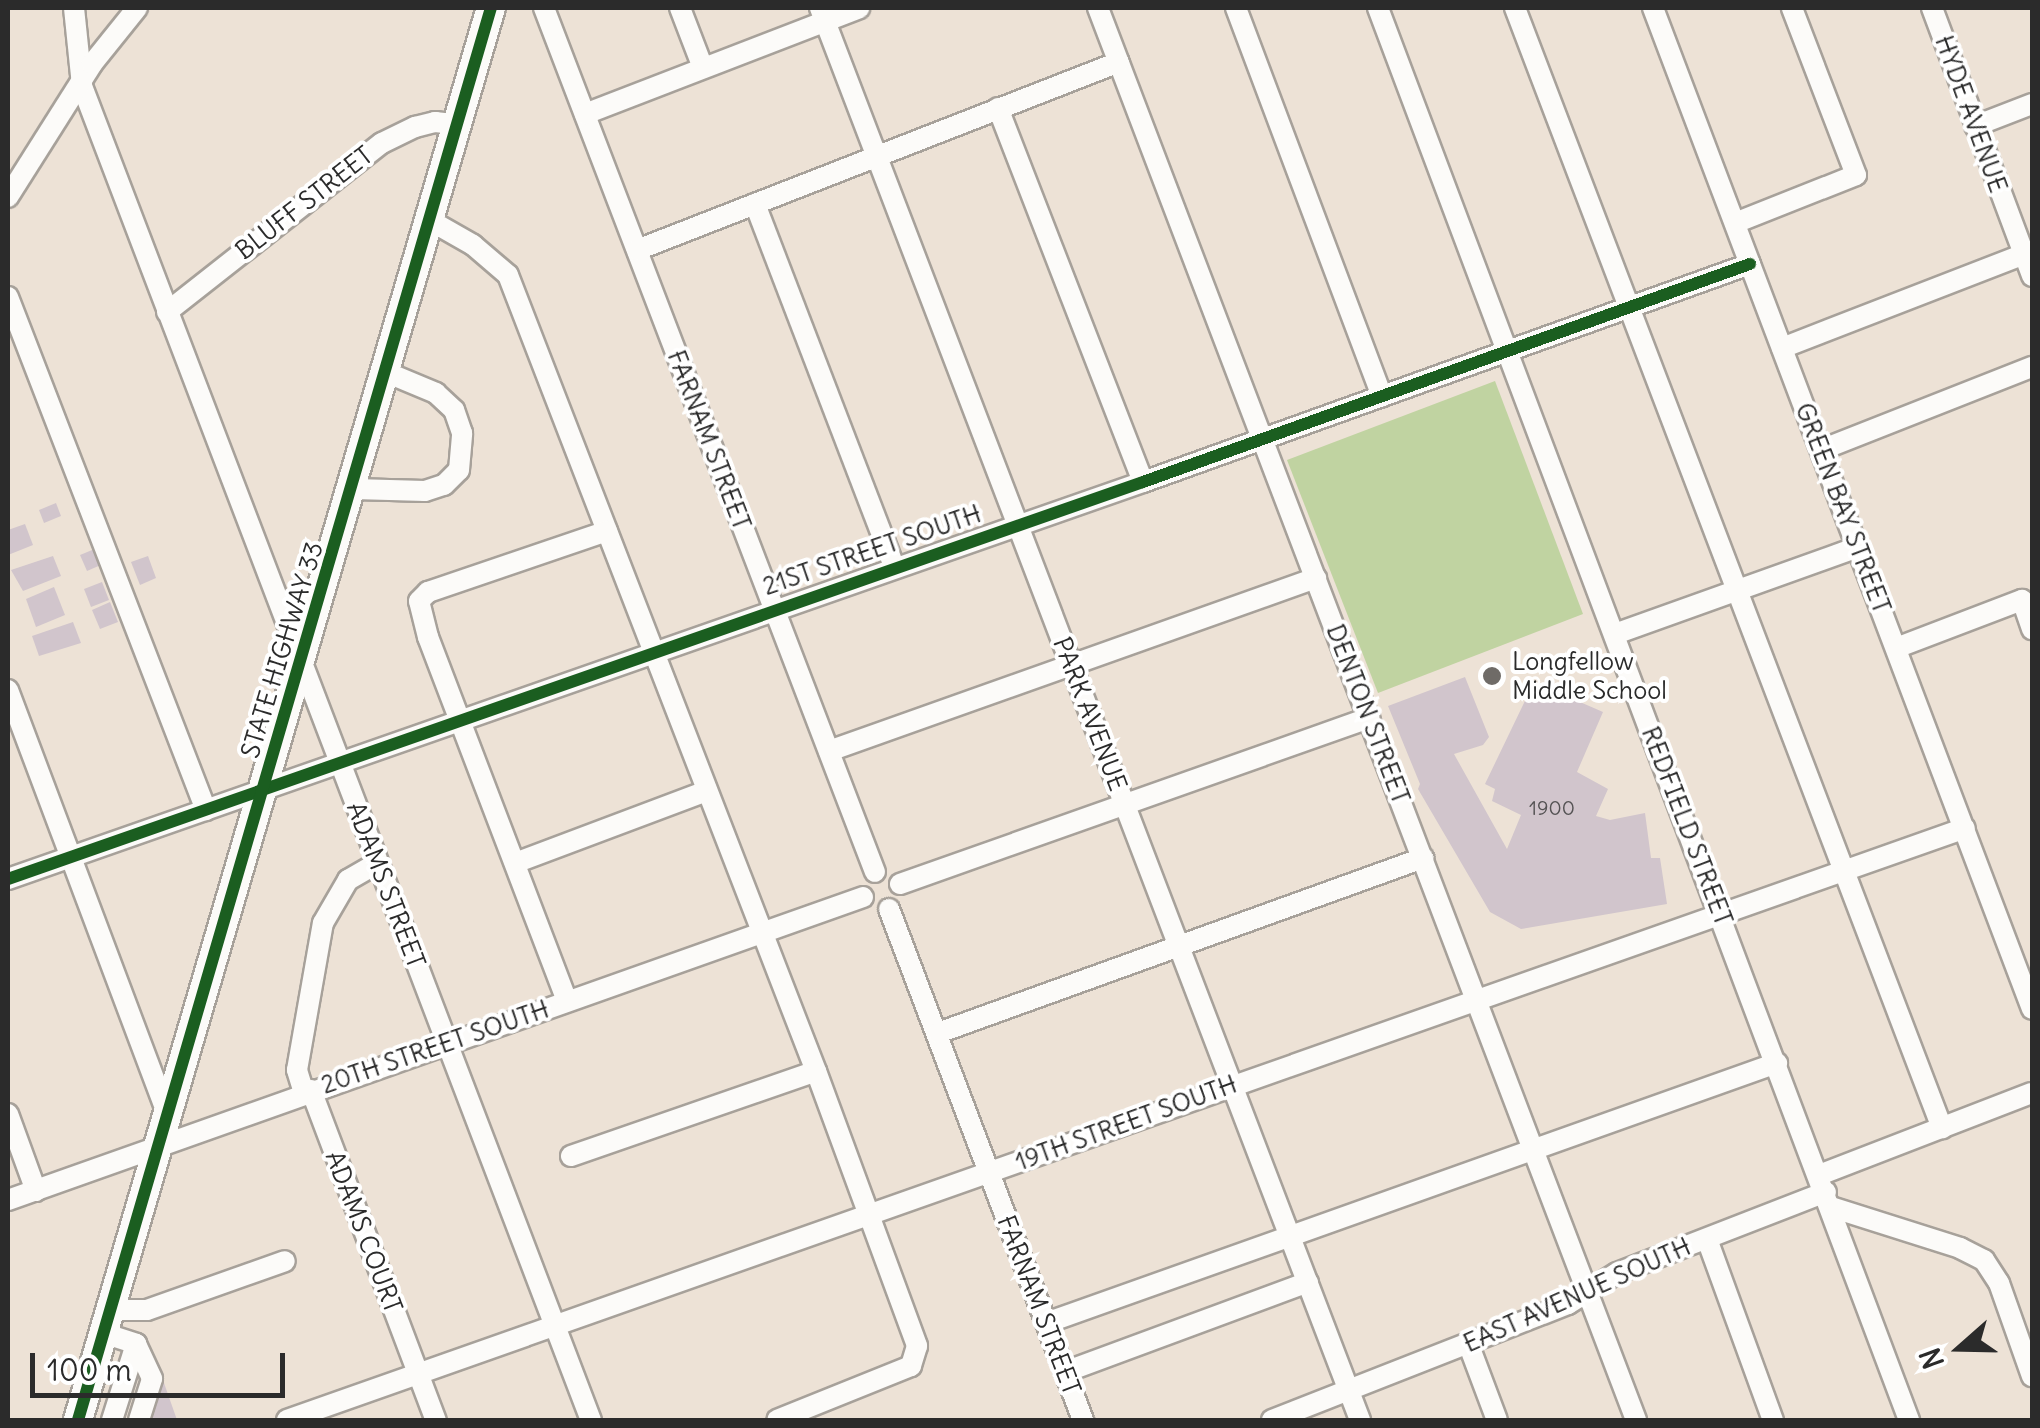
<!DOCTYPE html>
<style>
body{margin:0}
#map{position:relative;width:2040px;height:1428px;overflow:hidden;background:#ede2d6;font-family:Delius,sans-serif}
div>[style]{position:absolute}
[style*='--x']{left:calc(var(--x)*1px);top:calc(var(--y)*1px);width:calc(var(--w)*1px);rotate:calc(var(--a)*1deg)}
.green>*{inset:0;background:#c0d3a1}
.building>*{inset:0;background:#d1c5cc}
.roads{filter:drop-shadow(2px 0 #a7a19a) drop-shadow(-2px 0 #a7a19a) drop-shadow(0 2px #a7a19a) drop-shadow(0 -2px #a7a19a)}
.minor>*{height:20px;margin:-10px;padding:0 10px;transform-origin:10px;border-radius:10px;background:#fcfbf9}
.major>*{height:28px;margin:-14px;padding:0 14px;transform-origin:14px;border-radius:14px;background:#fcfbf9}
.cycleway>*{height:12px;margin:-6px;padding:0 6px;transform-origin:6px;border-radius:6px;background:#1b5e20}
.dots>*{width:28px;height:28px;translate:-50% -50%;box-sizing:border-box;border:5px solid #fff;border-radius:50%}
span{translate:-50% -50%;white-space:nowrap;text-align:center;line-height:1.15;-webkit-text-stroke:8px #fff;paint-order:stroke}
.number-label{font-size:20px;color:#545253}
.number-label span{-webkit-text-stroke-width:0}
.street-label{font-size:25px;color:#2b2b2b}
.poi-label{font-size:25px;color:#2b2b2b}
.left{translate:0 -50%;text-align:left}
.frame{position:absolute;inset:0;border:10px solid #2b2b2b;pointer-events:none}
.north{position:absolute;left:1910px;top:1298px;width:100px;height:100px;-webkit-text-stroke:8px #fff;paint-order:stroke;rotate:250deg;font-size:28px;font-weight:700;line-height:40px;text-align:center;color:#2b2b2b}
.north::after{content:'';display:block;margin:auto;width:35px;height:45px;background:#2b2b2b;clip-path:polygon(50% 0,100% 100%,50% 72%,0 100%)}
.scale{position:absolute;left:30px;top:1353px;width:255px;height:45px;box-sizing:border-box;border:5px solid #2b2b2b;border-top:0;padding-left:12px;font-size:30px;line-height:35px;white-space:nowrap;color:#2b2b2b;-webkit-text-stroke:8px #fff;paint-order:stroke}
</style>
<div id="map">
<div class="green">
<div style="clip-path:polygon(1495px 381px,1583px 614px,1378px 693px,1287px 460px)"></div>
</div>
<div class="building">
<div style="clip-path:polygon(56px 503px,61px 516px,44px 523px,39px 510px)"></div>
<div style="clip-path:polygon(25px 524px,33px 545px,8px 555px,8px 530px)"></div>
<div style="clip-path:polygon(97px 548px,103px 564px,87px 571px,80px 555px)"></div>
<div style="clip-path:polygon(53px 556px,61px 576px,23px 591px,11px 570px)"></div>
<div style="clip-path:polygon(148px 556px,156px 578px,140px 585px,131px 562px)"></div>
<div style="clip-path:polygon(102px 582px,109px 600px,91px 607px,84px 589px)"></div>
<div style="clip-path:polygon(54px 587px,65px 615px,36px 627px,26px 599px)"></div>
<div style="clip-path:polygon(110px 602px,118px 622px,100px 629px,92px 610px)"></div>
<div style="clip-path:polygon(73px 622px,81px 643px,39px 656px,32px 636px)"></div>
<div style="clip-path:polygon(1465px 677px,1489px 737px,1483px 745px,1454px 754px,1507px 849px,1521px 815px,1492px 801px,1495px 789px,1485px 784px,1534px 682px,1603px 712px,1577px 772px,1608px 789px,1596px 816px,1610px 820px,1645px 813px,1651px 858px,1660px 858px,1667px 904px,1521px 929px,1490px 912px,1418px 789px,1420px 784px,1388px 706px)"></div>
<div style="clip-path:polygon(164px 1383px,177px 1420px,141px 1420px,151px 1387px)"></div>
</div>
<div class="roads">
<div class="minor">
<div style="--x:74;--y:8;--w:78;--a:84.1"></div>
<div style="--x:82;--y:86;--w:1428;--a:69.12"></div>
<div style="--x:544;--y:8;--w:925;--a:69.04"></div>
<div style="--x:680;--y:8;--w:64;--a:69"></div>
<div style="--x:820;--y:8;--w:1512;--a:69.07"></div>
<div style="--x:1098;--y:8;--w:1511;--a:69.14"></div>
<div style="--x:1236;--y:8;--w:415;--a:69.4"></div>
<div style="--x:1378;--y:8;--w:1509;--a:69.39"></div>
<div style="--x:1515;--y:8;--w:1199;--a:69.13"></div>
<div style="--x:1653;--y:8;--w:1070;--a:69.26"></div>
<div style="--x:1932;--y:8;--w:286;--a:69.5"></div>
<div style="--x:998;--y:108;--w:401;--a:68.8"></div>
<div style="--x:585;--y:114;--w:294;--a:-21.1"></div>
<div style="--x:1975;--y:126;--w:61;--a:-21.1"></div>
<div style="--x:8;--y:197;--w:157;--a:-57.7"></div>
<div style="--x:92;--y:64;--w:72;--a:-51.2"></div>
<div style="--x:755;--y:204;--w:388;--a:69"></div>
<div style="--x:431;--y:221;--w:48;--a:29.7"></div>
<div style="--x:473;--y:245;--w:46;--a:40.6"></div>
<div style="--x:508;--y:275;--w:854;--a:68.85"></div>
<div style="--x:816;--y:1071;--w:293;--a:69.8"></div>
<div style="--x:917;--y:1346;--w:21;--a:107"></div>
<div style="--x:911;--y:1366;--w:144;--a:158.1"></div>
<div style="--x:1735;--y:223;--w:130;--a:-21.6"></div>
<div style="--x:1856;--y:175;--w:179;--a:-111"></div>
<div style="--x:637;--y:250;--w:517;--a:-21.31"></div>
<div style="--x:8;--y:297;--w:550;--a:68.9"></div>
<div style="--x:167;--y:312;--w:273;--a:-38.2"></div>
<div style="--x:382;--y:143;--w:37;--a:-26"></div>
<div style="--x:415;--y:127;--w:21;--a:-14"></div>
<div style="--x:435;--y:122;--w:20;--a:6"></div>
<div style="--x:1782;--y:348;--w:268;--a:-21.2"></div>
<div style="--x:1821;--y:450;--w:227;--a:-21.5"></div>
<div style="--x:354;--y:489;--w:71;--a:1.6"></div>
<div style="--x:425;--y:491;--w:20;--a:-18"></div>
<div style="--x:444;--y:485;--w:21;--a:-45"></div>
<div style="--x:459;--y:470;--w:37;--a:-85"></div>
<div style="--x:462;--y:433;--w:24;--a:-109"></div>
<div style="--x:454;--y:410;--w:25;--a:-137"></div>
<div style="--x:436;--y:393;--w:52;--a:-157.4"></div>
<div style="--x:1615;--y:634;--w:258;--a:-19.7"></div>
<div style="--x:1896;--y:648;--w:135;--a:-20.9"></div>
<div style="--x:2022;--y:600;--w:31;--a:71"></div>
<div style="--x:8;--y:690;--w:451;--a:69.4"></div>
<div style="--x:829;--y:751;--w:517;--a:-19.56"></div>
<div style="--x:515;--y:863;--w:205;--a:-20.6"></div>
<div style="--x:8;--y:879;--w:1202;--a:-19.28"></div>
<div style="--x:1143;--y:482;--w:645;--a:-19.76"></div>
<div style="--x:900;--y:884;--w:498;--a:-19.5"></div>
<div style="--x:889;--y:909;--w:547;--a:69.21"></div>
<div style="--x:567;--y:1001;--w:390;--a:-110.9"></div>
<div style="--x:428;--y:637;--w:37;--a:-104"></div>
<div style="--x:419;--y:601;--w:13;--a:-45"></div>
<div style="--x:428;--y:592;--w:189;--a:-18.8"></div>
<div style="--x:938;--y:1033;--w:516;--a:-19.84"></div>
<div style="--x:311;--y:1090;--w:353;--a:69.3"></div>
<div style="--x:304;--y:1093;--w:24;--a:-107"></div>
<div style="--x:297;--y:1070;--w:149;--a:-80"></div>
<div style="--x:323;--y:923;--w:50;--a:-59.8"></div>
<div style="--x:348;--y:880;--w:34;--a:-30"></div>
<div style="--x:8;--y:1114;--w:82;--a:70"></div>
<div style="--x:571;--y:1156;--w:259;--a:-19.1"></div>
<div style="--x:1819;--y:1175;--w:228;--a:-21.1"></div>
<div style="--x:8;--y:1200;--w:907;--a:-19.51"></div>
<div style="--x:1831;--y:1207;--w:135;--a:17.6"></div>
<div style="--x:1960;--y:1248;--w:27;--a:27"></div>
<div style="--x:1984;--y:1260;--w:27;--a:57"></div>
<div style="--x:1999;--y:1283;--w:99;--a:70.5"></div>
<div style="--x:1707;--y:1239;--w:193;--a:70"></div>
<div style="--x:109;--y:1310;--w:38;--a:0"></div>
<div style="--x:147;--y:1310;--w:146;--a:-19.5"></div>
<div style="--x:1046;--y:1323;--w:776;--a:-19.58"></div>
<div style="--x:103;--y:1333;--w:35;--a:18"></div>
<div style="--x:136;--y:1344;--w:80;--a:107.5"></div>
<div style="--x:1468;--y:1343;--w:82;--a:69.4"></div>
<div style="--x:136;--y:1344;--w:38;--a:65"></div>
<div style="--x:152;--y:1379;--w:43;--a:107.6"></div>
<div style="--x:1065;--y:1372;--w:259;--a:-20.3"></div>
<div style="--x:287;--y:1420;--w:1779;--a:-19.43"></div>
<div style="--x:1272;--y:1420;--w:318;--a:-21.4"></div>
<div style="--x:1568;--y:1304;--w:58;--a:-32.3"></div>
<div style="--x:1617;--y:1273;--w:224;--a:-21.2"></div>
</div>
<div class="major">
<div style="--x:78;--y:1420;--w:1471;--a:-73.7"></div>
</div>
</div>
<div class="cycleway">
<div style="--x:8;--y:879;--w:1202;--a:-19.28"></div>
<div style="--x:1143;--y:482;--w:645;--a:-19.76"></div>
<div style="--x:78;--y:1420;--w:1471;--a:-73.7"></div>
</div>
<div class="dots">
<div style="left:1492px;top:676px;background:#6f6b67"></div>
</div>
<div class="number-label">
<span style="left:1552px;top:807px">1900</span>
</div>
<div class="street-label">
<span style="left:1971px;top:114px;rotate:70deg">HYDE AVENUE</span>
<span style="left:304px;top:203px;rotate:-38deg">BLUFF STREET</span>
<span style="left:709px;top:440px;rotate:69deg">FARNAM STREET</span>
<span style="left:1843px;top:508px;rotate:69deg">GREEN BAY STREET</span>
<span style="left:872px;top:550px;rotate:-19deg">21ST STREET SOUTH</span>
<span style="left:282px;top:650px;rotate:-73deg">STATE HIGHWAY 33</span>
<span style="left:1090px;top:714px;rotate:69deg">PARK AVENUE</span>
<span style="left:1368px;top:714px;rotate:69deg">DENTON STREET</span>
<span style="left:1687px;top:826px;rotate:69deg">REDFIELD STREET</span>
<span style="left:386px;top:885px;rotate:69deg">ADAMS STREET</span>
<span style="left:435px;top:1047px;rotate:-19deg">20TH STREET SOUTH</span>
<span style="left:1126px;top:1123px;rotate:-20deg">19TH STREET SOUTH</span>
<span style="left:364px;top:1232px;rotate:69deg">ADAMS COURT</span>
<span style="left:1577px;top:1295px;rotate:-24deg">EAST AVENUE SOUTH</span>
<span style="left:1039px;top:1305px;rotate:69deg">FARNAM STREET</span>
</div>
<div class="poi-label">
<span class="left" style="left:1512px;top:676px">Longfellow<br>Middle School</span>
</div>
<div class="frame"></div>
<div class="north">N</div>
<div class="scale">100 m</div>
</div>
